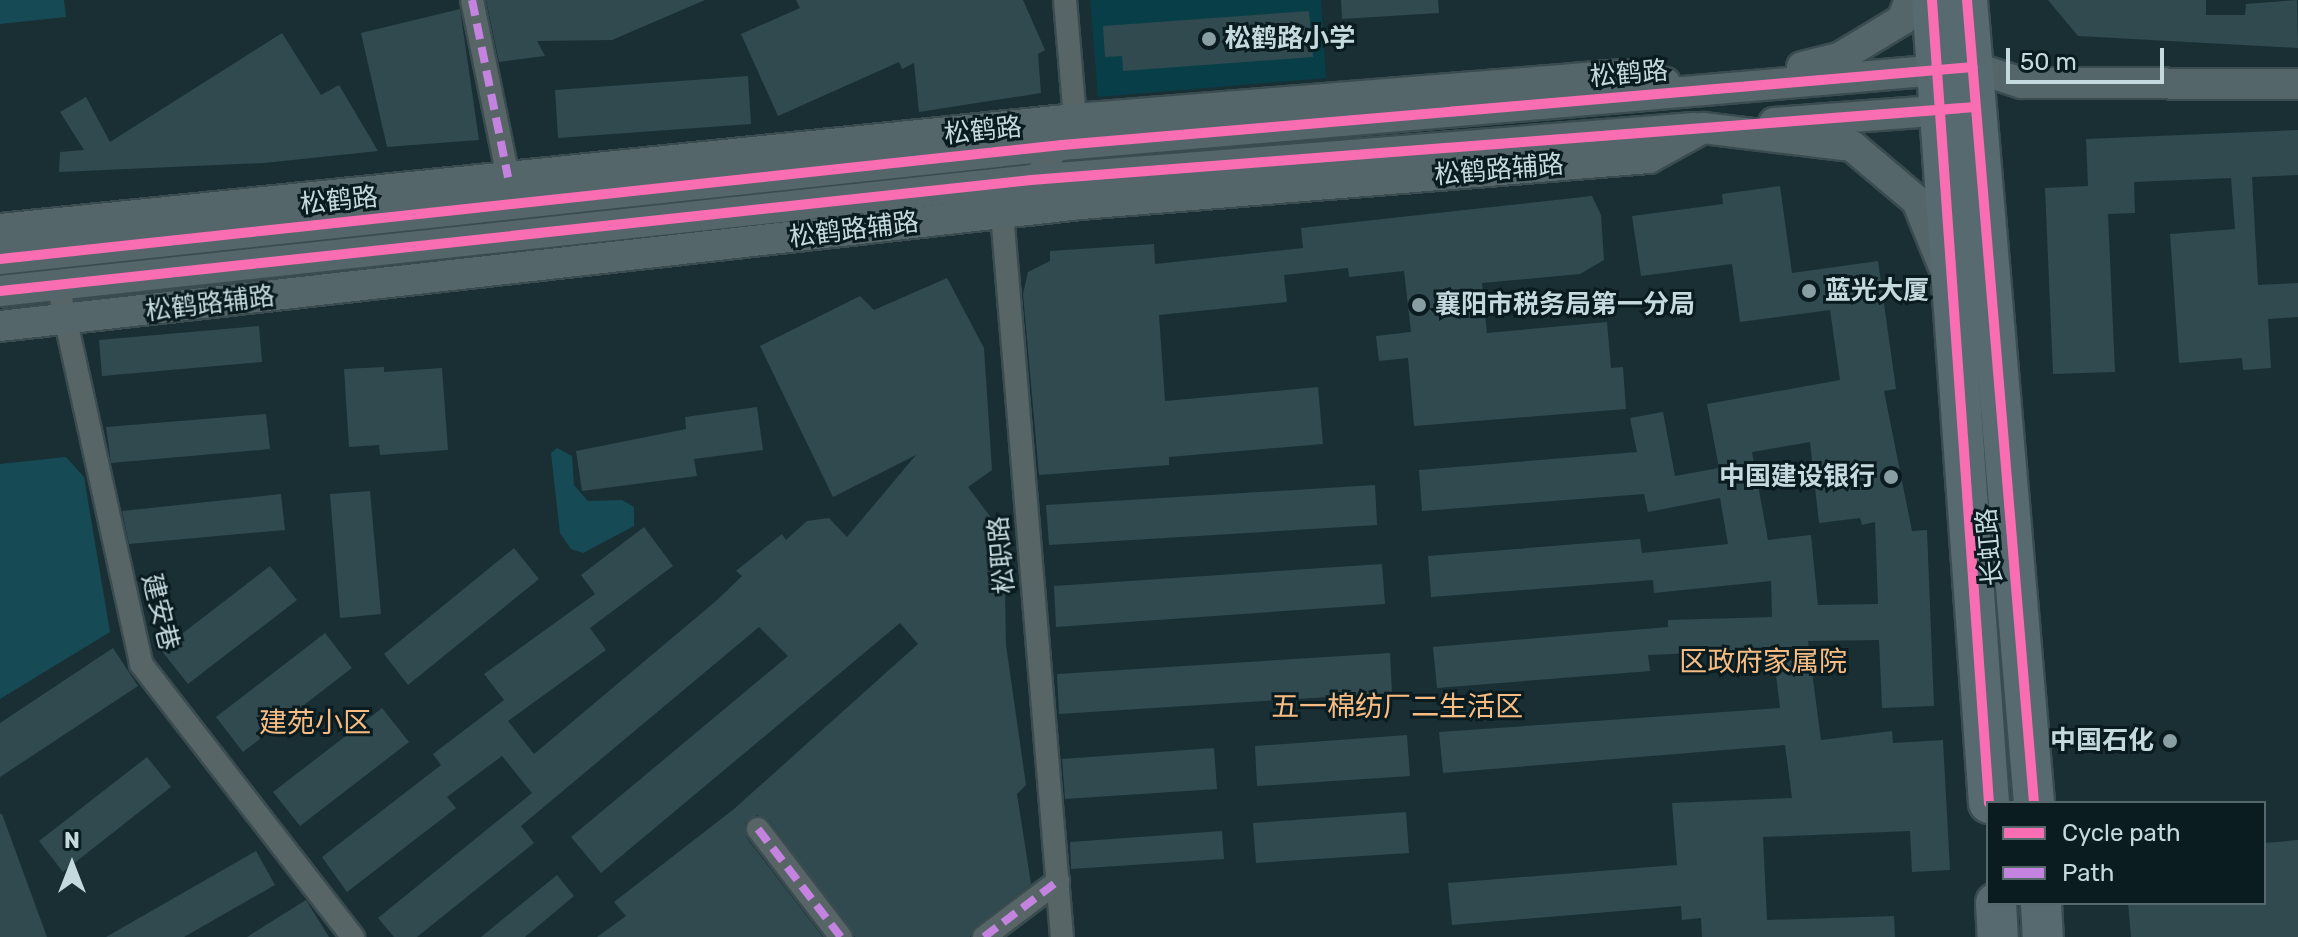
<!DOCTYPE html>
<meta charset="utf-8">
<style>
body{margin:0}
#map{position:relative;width:2298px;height:937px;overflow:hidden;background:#192f34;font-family:Rubik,"Noto Sans SC",sans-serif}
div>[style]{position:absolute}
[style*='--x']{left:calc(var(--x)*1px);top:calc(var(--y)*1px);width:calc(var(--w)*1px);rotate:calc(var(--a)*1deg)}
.built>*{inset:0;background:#083e48}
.green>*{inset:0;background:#164a55}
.building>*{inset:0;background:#304a4f}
.roads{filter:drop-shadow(2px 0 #3a4c50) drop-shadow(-2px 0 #3a4c50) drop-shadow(0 2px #3a4c50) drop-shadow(0 -2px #3a4c50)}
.street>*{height:22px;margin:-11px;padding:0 11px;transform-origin:11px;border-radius:11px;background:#576567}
.secondary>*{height:30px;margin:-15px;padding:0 15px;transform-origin:15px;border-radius:15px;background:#55666a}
.highway>*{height:40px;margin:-20px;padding:0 20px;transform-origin:20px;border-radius:20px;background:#566a6f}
.quiet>*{height:8px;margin-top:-4px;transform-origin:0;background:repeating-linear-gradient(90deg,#c483df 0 16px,transparent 0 24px)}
.cycleway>*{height:10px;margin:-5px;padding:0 5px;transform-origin:5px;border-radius:5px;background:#f96db3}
.dots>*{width:22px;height:22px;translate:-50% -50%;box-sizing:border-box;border:4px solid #0b1c20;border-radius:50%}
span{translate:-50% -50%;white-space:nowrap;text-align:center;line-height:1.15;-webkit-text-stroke:6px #0b1c20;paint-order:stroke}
.poi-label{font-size:26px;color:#c5dadf;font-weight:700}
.left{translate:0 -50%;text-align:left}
.right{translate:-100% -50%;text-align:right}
.street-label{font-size:26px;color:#c5dadf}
.neighbourhood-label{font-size:28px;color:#f7bc83}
.legend{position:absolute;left:1986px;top:801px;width:280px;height:104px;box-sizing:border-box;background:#0b1c20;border:2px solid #55686c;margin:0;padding:10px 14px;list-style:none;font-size:24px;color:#c5dadf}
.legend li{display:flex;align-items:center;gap:16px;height:40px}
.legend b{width:40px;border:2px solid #55686c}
.north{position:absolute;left:32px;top:825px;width:80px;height:80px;-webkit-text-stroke:6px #0b1c20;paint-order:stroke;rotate:0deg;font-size:22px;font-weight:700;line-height:32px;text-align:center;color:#c5dadf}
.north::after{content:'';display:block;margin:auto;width:28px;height:36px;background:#c5dadf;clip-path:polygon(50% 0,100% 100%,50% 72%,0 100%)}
.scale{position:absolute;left:2006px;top:48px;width:158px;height:36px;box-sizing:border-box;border:4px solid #c5dadf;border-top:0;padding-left:10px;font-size:24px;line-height:28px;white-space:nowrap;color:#c5dadf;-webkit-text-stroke:6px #0b1c20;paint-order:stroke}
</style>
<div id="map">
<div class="built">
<div style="clip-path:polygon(1090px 0,1321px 0,1326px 78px,1098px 97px)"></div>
</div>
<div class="green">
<div style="clip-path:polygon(0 0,64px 0,66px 17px,0 24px)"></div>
<div style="clip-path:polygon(557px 448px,572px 456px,574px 485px,588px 501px,622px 500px,634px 507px,634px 526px,583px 553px,571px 549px,560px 533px,551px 453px)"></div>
<div style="clip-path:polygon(66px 457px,84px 477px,110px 632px,0 699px,0 464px)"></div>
</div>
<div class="building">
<div style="clip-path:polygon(486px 0,705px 0,612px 40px,537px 41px,545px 56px,499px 62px)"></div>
<div style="clip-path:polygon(796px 0,1023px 0,1045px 50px,1038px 54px,1041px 93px,919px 112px,914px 63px,902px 69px,899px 62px,778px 116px,741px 34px,800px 8px)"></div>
<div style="clip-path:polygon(1341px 0,1438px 0,1439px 13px,1342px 19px)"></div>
<div style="clip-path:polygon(2048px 0,2206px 0,2206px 15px,2245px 15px,2246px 4px,2297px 0,2298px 48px,2078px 36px)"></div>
<div style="clip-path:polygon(460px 9px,479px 140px,387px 147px,361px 33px)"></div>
<div style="clip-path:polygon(1309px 11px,1313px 57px,1123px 71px,1122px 56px,1105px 57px,1103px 26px)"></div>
<div style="clip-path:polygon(282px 33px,321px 95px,339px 85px,378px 151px,264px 163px,59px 172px,60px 152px,84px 150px,60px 112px,86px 97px,110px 142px)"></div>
<div style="clip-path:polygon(748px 76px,751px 124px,558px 138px,555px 90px)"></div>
<div style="clip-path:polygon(2298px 130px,2298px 175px,2252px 177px,2258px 285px,2298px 283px,2298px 317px,2268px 319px,2271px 368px,2243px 370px,2242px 358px,2179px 363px,2170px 234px,2235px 229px,2231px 178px,2134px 182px,2135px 213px,2108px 214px,2115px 372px,2053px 374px,2045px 188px,2088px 186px,2086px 139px)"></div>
<div style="clip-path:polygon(evenodd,1780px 186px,1792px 273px,1878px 261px,1896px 389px,1884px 391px,1912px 531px,1927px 530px,1934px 706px,1882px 708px,1879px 640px,1808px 641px,1821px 740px,1892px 731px,1893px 743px,1943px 740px,1950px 870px,1912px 872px,1910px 831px,1763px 837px,1767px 920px,1894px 916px,1895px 937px,1702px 937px,1701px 918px,1682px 920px,1681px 906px,1452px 925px,1448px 883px,1677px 865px,1672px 803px,1792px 798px,1785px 745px,1443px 773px,1439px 732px,1780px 708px,1773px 650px,1648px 655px,1650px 671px,1437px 688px,1433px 647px,1668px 627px,1668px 620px,1772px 617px,1771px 581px,1654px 593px,1653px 580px,1431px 597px,1428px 556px,1640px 539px,1642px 553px,1728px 544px,1720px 498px,1648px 512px,1644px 494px,1422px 511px,1419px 470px,1637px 452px,1630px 418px,1663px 412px,1675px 476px,1719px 468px,1707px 404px,1840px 380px,1830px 310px,1740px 322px,1732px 264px,1641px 276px,1632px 216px,1723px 204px,1722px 194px,1780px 186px,1810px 442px,1819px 523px,1860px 518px,1862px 525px,1875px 522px,1878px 604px,1818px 605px,1811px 535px,1768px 540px,1752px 452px,1810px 442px)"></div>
<div style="clip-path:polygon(1592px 196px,1601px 215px,1604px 260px,1580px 274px,1482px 283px,1487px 333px,1607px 322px,1611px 368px,1623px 367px,1626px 409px,1414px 426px,1408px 358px,1379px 361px,1376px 336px,1411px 332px,1404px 271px,1349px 277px,1348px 268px,1284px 275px,1287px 302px,1159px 315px,1165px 401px,1318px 387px,1323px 444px,1169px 457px,1169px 465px,1039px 475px,1023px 294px,1028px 272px,1050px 261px,1050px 251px,1154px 244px,1155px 264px,1303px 248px,1301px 228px)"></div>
<div style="clip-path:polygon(947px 278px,984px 348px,992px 470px,968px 487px,1004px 535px,1006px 645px,1026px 785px,1017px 794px,1031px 884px,976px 926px,970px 937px,855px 937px,769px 820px,757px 815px,745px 823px,746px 837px,823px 937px,597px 937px,626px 916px,614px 902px,734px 809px,918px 644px,900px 623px,601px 873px,571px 837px,788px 656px,759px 627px,521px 826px,534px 843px,417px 937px,394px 937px,378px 918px,532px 793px,502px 756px,447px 797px,456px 808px,347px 892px,322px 857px,441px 765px,433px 754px,504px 700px,484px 674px,595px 594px,581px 575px,644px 527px,673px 566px,590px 628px,606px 650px,508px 721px,534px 754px,716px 601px,742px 576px,736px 571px,782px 534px,786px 540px,807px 521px,829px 518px,847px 537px,916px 455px,833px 497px,760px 346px,860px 296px,874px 310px)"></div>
<div style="clip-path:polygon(259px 326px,262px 362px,102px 376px,99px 340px)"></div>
<div style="clip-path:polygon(384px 367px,384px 372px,442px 368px,448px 450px,380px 455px,379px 445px,349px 447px,344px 369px)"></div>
<div style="clip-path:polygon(757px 407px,763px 450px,694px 459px,697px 476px,582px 491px,576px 451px,686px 429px,685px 417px)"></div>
<div style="clip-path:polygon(266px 414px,270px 449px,111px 463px,106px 427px)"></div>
<div style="clip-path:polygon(1375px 485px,1377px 525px,1049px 545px,1046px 505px)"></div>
<div style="clip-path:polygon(370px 491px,381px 614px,340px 618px,330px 494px)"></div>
<div style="clip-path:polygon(281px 494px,285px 530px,129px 544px,122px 511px)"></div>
<div style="clip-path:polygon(514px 548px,539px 579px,408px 685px,384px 654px)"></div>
<div style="clip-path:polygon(1382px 564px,1385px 604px,1056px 627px,1054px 586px)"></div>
<div style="clip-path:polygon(270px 566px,297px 600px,188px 684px,161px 650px)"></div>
<div style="clip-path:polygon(325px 633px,352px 668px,243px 752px,216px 717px)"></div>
<div style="clip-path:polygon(113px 648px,138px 686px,0 777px,0 723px)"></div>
<div style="clip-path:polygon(1390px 653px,1392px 693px,1059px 714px,1057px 674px)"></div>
<div style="clip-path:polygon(382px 708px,409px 742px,300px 826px,273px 792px)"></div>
<div style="clip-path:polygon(1407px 735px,1410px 776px,1257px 786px,1255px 746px)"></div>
<div style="clip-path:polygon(1214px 748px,1217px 789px,1065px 799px,1062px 759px)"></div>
<div style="clip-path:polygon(147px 757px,171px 787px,63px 872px,39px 841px)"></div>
<div style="clip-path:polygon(1406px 812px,1409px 853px,1256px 863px,1253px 823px)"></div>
<div style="clip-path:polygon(0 814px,2px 814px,47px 937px,0 937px)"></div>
<div style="clip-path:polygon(1222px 831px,1224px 859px,1071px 869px,1070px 842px)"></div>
<div style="clip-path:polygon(2298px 840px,2298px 937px,2131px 937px,2128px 903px,2264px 903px,2264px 843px)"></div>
<div style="clip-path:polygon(256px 851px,275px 885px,184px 937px,106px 937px)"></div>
<div style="clip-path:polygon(557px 875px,574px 896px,525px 937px,481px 937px)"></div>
<div style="clip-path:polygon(306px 900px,329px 937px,247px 937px,282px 915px)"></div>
</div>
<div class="roads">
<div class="street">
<div style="--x:472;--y:0;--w:181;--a:78.5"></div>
<div style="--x:58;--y:285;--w:388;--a:77.6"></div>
<div style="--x:141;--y:664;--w:346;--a:52.2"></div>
<div style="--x:758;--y:829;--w:136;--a:52.5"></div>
<div style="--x:984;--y:937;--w:93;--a:-37.1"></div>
<div style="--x:1062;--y:937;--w:726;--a:-94.74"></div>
<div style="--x:1002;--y:213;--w:91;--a:-48.6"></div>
<div style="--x:1062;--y:145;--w:29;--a:-63"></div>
<div style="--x:1075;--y:119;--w:119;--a:-94.8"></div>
</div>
<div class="secondary">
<div style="--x:1802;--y:67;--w:38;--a:-14"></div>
<div style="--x:1839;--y:58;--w:74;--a:-31.1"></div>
<div style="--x:1902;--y:20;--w:22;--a:-68"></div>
<div style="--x:1774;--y:123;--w:188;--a:-4.3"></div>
<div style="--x:0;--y:229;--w:1081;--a:-5.84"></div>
<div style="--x:1075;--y:119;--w:550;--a:-4.59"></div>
<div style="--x:1623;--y:75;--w:43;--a:10.8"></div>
<div style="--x:0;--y:259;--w:1068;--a:-6.13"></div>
<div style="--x:1062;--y:145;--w:914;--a:-4.89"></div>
<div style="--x:1973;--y:67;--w:52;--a:18.1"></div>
<div style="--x:2022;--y:83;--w:276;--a:0.2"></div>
<div style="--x:0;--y:291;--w:1037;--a:-6.14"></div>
<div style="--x:1031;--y:180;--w:665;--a:-4.48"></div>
<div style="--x:0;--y:326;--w:1088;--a:-6.44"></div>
<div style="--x:1081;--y:204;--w:570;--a:-4.63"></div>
<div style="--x:1649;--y:158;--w:62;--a:-29.1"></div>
<div style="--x:1703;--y:128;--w:150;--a:6.9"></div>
<div style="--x:1852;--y:146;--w:85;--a:40.2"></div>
<div style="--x:1917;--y:201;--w:71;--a:67.8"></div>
</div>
<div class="highway">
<div style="--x:1932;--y:0;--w:805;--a:85.94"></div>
<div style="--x:1967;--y:0;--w:806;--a:85.23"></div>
<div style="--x:1996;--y:903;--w:34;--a:87"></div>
<div style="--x:2041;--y:903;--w:34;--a:87"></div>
</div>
</div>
<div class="quiet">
<div style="--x:472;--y:0;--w:181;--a:78.5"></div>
<div style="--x:758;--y:829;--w:136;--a:52.5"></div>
<div style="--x:984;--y:937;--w:93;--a:-37.1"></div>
</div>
<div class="cycleway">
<div style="--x:1932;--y:0;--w:805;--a:85.94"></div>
<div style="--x:1967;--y:0;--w:806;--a:85.23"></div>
<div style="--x:0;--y:259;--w:1068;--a:-6.13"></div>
<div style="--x:1062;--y:145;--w:914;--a:-4.89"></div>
<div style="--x:0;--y:291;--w:1037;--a:-6.14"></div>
<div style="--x:1031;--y:180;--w:947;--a:-4.42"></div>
</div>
<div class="dots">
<div style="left:1209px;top:39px;background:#899ea3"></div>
<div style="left:1809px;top:291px;background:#899ea3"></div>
<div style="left:1419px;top:305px;background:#899ea3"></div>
<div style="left:1891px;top:477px;background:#899ea3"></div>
<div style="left:2170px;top:741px;background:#899ea3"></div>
</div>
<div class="poi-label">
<span class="left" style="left:1225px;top:39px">松鹤路小学</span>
<span class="left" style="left:1825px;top:291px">蓝光大厦</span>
<span class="left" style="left:1435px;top:305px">襄阳市税务局第一分局</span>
<span class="right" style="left:1875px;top:477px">中国建设银行</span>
<span class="right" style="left:2154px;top:741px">中国石化</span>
</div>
<div class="street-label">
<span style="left:1629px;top:74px;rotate:-5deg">松鹤路</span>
<span style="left:983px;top:131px;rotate:-6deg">松鹤路</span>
<span style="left:1499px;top:170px;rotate:-5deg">松鹤路辅路</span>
<span style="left:339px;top:201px;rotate:-6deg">松鹤路</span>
<span style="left:854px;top:230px;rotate:-7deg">松鹤路辅路</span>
<span style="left:210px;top:304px;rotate:-7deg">松鹤路辅路</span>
<span style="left:1990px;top:547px;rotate:-95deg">长虹路</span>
<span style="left:1002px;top:555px;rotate:-95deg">松职路</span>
<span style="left:160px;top:612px;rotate:76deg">建安巷</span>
</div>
<div class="neighbourhood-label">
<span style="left:1763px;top:662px">区政府家属院</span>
<span style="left:1397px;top:707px">五一棉纺厂二生活区</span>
<span style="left:315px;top:723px">建苑小区</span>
</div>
<ul class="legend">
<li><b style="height:10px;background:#f96db3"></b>Cycle path</li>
<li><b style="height:10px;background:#c483df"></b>Path</li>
</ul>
<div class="north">N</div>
<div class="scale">50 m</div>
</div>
